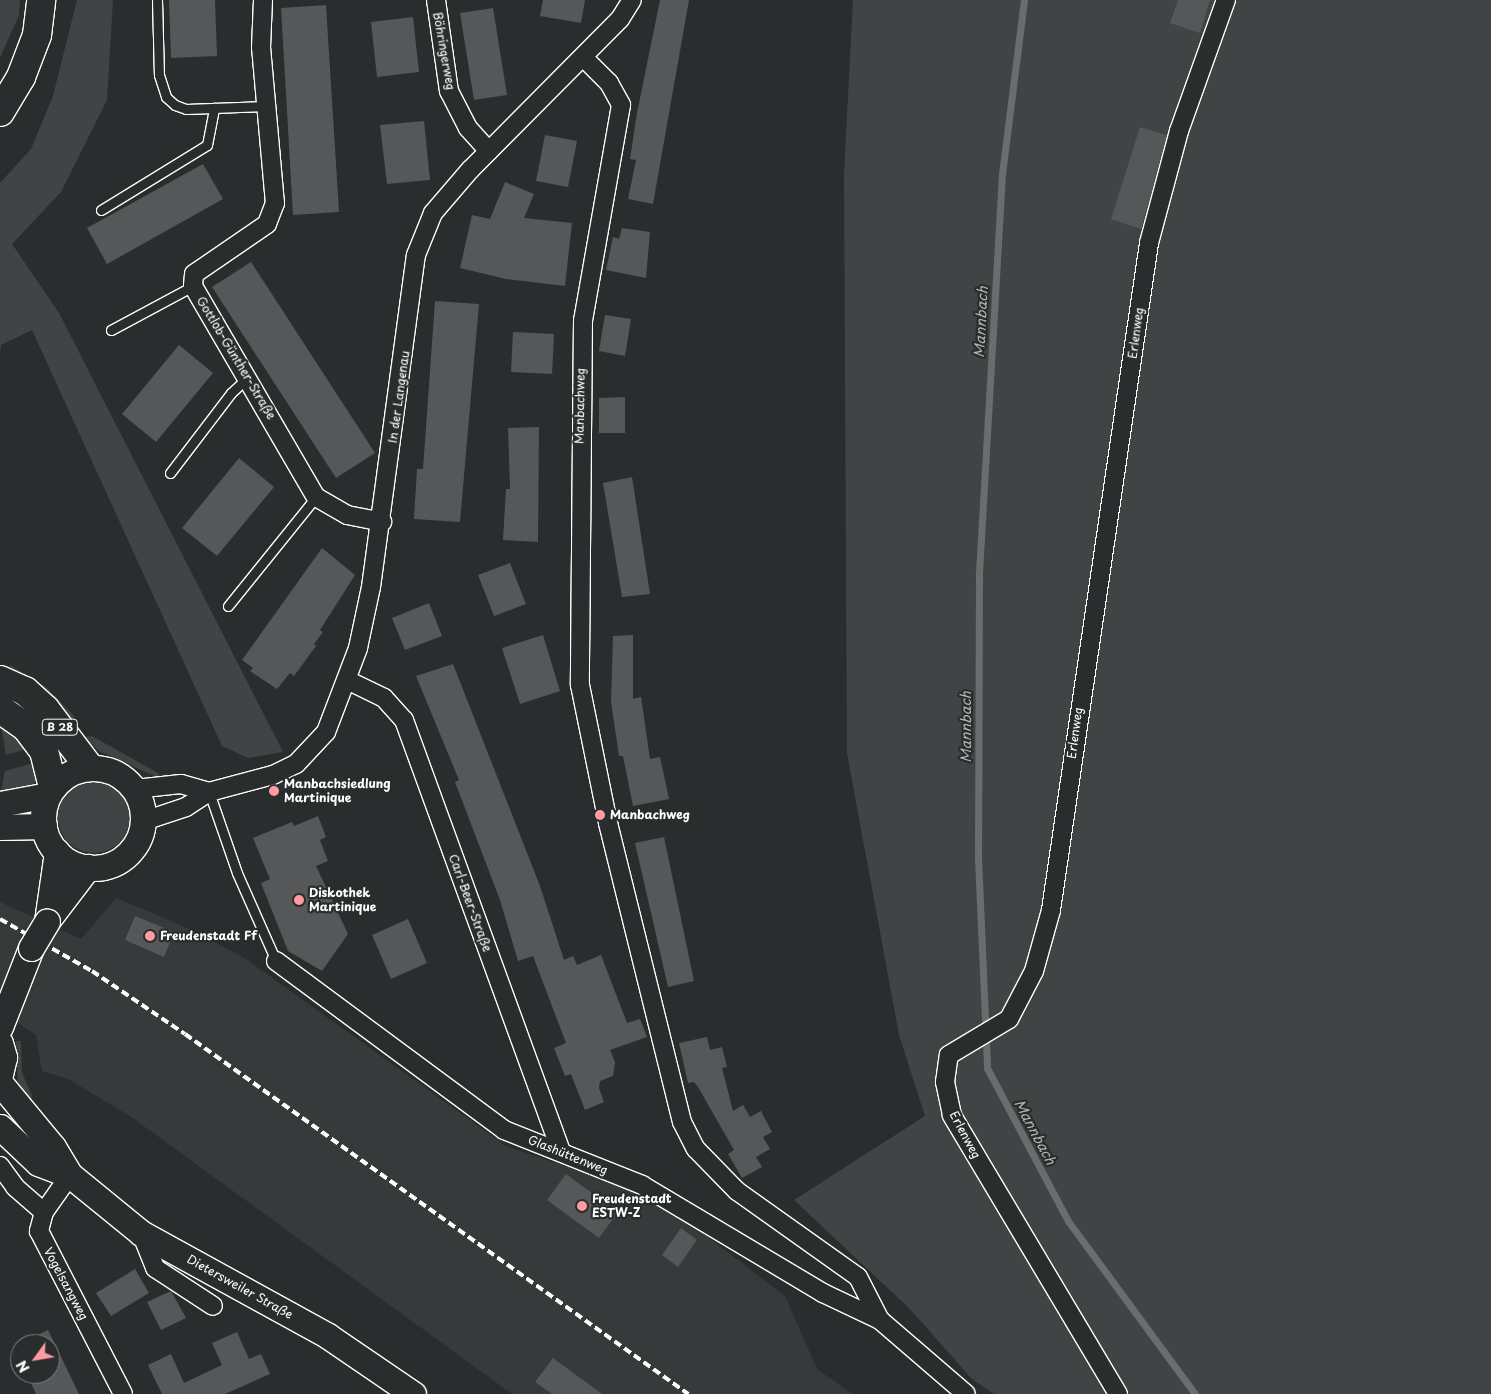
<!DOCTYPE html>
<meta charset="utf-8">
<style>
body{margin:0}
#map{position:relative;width:1491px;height:1394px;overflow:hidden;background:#2a2d2e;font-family:"Playpen Sans",sans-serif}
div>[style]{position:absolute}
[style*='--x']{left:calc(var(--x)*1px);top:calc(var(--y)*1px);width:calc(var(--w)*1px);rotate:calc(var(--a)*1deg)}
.built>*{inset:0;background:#373a3b}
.green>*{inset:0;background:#414445}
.round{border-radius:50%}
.stream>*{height:7px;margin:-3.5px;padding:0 3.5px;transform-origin:3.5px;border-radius:3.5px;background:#6a6c6d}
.building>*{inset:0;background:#555758}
.roads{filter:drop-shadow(1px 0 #fff) drop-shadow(-1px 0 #fff) drop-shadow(0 1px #fff) drop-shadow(0 -1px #fff)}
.lane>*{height:9px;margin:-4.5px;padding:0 4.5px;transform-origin:4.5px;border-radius:4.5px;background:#2a2d2e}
.street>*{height:18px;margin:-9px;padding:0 9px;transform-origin:9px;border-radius:9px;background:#2a2d2e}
.secondary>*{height:25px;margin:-12.5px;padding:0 12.5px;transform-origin:12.5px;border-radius:12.5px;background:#2a2d2e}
.secondary>.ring{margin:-12.5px;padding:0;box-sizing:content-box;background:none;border:25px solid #2a2d2e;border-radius:50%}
.primary>*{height:28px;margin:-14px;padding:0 14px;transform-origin:14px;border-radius:14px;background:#2a2d2e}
.rail>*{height:4px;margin-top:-2px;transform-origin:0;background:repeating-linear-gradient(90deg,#fff 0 8px,transparent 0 12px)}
.bridges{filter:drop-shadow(1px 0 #fff) drop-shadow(-1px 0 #fff) drop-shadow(0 1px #fff) drop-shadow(0 -1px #fff)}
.secondary-bridge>*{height:25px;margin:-12.5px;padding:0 12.5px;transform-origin:12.5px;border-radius:12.5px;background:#2a2d2e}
.dots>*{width:14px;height:14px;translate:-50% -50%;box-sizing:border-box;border:2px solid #2a2d2e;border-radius:50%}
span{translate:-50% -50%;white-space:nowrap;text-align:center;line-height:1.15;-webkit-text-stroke:4.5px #2a2d2e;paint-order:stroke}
.shield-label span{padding:1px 4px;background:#2a2d2e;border:1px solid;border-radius:4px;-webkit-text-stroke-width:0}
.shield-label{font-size:11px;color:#fff;font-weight:700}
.street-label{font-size:12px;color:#fff}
.poi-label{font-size:12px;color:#fff;font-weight:700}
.left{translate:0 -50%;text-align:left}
.water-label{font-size:14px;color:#b4b6b6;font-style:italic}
.north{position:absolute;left:10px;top:1334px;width:50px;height:50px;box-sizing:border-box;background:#2a2d2e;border:1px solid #7f8182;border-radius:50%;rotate:238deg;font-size:14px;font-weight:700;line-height:20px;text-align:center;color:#fff}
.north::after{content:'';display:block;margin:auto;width:18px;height:22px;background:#ff9aa2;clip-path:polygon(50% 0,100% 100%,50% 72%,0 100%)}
</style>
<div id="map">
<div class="built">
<div style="clip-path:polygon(116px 898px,192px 930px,246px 959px,506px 1146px,565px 1166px,632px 1179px,785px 1296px,817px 1369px,852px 1394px,512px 1394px,130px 1116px,68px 1079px,42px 1071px,36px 1035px,0 1011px,0 902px,81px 939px)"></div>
</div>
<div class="green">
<div style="clip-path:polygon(0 0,20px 0,19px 15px,0 58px)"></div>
<div style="clip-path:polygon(77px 0,113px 0,107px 100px,61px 192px,12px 244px,59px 313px,283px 752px,248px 758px,222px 746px,32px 330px,1px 345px,0 354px,0 183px,31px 149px,53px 96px)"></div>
<div style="clip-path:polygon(853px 0,1491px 0,1491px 1394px,994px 1394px,972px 1379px,910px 1309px,794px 1200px,925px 1116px,899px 1035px,847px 753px,844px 174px)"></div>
<div style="clip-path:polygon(10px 665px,46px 687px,74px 716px,74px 725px,9px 670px)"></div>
<div style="clip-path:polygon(0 718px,34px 747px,6px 755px)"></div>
<div style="clip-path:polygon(92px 736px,158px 773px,161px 779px,99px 751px,83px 737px)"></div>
<div style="clip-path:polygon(40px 761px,37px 780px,31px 787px,0 795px,5px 771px)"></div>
<div class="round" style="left:58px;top:781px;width:72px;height:72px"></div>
<div style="clip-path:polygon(16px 1041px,21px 1041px,22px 1073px,32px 1095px,30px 1103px,18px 1082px)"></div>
</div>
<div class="stream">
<div style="--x:1024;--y:0;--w:175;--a:97.2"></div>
<div style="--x:1002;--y:174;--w:402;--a:93.3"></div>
<div style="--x:979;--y:575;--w:283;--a:90.2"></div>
<div style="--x:978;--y:858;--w:210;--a:87.5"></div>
<div style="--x:987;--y:1068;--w:173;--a:62.1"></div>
<div style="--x:1068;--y:1221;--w:215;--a:53.7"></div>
</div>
<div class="building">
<div style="clip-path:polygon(169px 0,215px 0,217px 56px,171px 58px)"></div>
<div style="clip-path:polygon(543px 0,585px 0,581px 23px,540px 16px)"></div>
<div style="clip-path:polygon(660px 0,689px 0,653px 204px,628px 199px,636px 160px,630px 159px,637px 113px)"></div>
<div style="clip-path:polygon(1178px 0,1210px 0,1200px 33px,1170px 23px)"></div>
<div style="clip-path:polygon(326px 5px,339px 212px,293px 215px,281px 8px)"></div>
<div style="clip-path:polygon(493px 8px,507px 95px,474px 100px,460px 13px)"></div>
<div style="clip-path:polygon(413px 17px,419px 72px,377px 77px,371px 22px)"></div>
<div style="clip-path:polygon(424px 121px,430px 180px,387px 184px,380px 125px)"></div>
<div style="clip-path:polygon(1140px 127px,1167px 135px,1141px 229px,1111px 219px)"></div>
<div style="clip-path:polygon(545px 135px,577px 141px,568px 187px,536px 181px)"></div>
<div style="clip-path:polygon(203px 164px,223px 199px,107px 264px,87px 228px)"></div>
<div style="clip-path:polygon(505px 182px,534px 194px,524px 218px,572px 223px,565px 286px,506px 279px,460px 268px,472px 215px,490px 219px)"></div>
<div style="clip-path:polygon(622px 228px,650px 232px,646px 278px,606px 270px,613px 237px,619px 239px)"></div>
<div style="clip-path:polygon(251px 262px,375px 453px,336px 478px,212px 287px)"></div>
<div style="clip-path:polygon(435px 301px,479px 304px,460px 522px,414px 519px,417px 469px,423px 469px)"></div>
<div style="clip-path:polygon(605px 315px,631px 319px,625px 356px,599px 351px)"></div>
<div style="clip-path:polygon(513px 332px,554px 334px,552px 374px,511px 372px)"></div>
<div style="clip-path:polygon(179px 345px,213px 373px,156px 442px,122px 414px)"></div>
<div style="clip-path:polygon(625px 397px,625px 433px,599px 433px,599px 398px)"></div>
<div style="clip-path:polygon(539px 427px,538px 542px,503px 540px,506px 489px,510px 489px,508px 428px)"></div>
<div style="clip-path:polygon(239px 458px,274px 487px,217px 556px,182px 528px)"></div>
<div style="clip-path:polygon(632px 477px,650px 594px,622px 597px,603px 483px)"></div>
<div style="clip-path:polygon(322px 548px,355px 575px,320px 630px,323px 632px,314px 644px,316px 646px,294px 676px,290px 673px,277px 689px,250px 671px,253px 668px,242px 660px)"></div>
<div style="clip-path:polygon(510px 563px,526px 604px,494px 616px,478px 575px)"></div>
<div style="clip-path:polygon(429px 603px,442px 636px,405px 650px,392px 618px)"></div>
<div style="clip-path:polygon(543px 635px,560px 691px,520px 704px,502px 648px)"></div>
<div style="clip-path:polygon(633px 635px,633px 699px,641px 697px,650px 759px,660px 757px,669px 799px,633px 806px,623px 756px,619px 756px,611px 702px,613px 636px)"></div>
<div style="clip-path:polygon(453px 664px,540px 886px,564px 960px,573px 956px,577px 965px,601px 955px,627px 1023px,640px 1019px,647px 1037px,610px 1050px,615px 1062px,613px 1076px,600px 1081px,599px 1088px,604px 1102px,585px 1110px,571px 1074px,565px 1076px,554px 1048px,566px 1043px,533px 956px,518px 961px,500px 900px,455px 782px,459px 780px,416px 676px)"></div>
<div style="clip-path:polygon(318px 816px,326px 837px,320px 840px,328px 861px,316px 866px,348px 934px,322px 971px,288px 951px,261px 883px,270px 879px,253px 838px,292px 822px,294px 826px)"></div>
<div style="clip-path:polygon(664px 837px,694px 981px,668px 987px,635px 843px)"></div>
<div style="clip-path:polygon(135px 916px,174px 932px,164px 957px,125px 940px)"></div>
<div style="clip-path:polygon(408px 919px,427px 963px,391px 979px,372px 935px)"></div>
<div style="clip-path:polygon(707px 1037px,710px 1050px,722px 1047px,727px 1067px,722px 1068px,733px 1111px,743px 1105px,750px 1117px,761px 1111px,772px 1132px,763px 1137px,770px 1149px,756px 1157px,762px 1167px,742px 1178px,728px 1154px,734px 1150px,698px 1087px,694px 1082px,688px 1083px,679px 1043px)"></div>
<div style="clip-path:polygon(566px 1174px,618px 1212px,599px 1238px,547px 1200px)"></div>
<div style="clip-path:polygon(681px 1228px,697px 1240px,678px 1267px,662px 1255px)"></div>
<div style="clip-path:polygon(135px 1269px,149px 1293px,111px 1316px,96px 1293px)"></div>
<div style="clip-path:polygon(171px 1291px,186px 1318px,161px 1330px,147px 1302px)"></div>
<div style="clip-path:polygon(48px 1330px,79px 1394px,36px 1394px,27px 1374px,50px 1374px,50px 1344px,20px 1344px,20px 1361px,13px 1347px)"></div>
<div style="clip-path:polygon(237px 1332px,249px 1359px,261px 1354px,270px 1374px,225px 1394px,162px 1394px,148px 1365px,171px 1354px,184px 1383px,222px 1365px,212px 1343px)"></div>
<div style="clip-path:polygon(553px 1358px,602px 1394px,552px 1394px,535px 1382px)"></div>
</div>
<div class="roads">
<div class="lane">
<div style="--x:157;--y:0;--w:75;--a:88.5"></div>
<div style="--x:159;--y:75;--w:23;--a:72"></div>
<div style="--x:166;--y:97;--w:12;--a:42"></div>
<div style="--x:175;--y:105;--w:12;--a:20"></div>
<div style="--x:186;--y:109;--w:80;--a:-2.1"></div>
<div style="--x:101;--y:210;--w:124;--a:-31.5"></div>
<div style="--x:207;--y:145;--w:38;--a:-79"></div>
<div style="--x:111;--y:330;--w:93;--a:-28.2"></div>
<div style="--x:170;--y:473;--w:101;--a:-52.7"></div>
<div style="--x:231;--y:393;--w:23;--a:-43"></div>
<div style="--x:228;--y:606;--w:140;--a:-51.1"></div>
<div style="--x:209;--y:792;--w:86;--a:70.9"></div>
<div style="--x:237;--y:873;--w:96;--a:66.1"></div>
</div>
<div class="street">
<div style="--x:263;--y:0;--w:47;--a:92.4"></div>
<div style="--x:261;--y:47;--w:157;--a:84.9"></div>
<div style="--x:275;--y:203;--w:22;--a:111"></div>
<div style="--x:267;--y:224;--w:88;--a:145.6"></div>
<div style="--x:194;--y:274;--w:12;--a:95"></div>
<div style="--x:193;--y:286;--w:244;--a:59.8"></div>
<div style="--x:316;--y:497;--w:36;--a:30"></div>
<div style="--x:347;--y:515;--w:36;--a:11"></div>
<div style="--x:436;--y:0;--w:92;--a:81.9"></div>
<div style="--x:449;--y:91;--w:42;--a:62.8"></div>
<div style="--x:468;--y:128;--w:31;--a:48"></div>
<div style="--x:583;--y:57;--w:37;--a:45"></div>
<div style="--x:609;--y:83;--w:25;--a:61"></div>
<div style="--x:621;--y:105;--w:218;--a:100"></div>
<div style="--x:583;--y:320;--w:365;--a:90.5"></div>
<div style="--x:580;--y:685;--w:141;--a:78.5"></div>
<div style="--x:608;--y:823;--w:308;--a:76.1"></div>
<div style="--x:682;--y:1122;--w:30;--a:63"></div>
<div style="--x:696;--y:1149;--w:59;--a:45.7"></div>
<div style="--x:737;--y:1191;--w:148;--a:35.4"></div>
<div style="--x:858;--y:1277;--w:48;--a:62.9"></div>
<div style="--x:880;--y:1320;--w:113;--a:40.7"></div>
<div style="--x:347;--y:680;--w:41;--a:25.9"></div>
<div style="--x:384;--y:698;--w:30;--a:48"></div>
<div style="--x:404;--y:720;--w:460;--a:70"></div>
<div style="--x:135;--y:789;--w:46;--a:-6.2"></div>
<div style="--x:181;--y:784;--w:29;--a:16"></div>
<div style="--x:144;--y:821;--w:44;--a:-18.4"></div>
<div style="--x:186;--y:807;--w:27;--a:-33"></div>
<div style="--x:209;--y:792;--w:66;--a:-14.9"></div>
<div style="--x:273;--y:775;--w:25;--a:-26"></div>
<div style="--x:296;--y:764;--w:44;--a:-46.8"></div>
<div style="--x:326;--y:732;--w:90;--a:-69.1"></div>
<div style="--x:358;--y:648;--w:62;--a:-78"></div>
<div style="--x:371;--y:587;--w:335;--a:-82.3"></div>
<div style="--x:416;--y:255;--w:45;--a:-68"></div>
<div style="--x:433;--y:213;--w:57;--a:-49.3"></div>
<div style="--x:470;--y:170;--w:213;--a:-45.2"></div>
<div style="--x:620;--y:19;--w:22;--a:-58"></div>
<div style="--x:276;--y:961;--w:284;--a:36.5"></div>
<div style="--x:504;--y:1130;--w:149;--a:21.7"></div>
<div style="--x:642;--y:1185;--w:211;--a:30.8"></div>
<div style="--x:823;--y:1293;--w:63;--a:25.3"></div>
<div style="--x:0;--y:1166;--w:26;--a:54"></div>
<div style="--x:15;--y:1187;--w:38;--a:41"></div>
<div style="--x:70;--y:1175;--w:45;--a:125.1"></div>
<div style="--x:44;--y:1212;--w:20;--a:105"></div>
<div style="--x:39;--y:1231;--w:183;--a:62.7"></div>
<div style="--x:141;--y:1233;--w:38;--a:68"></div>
<div style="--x:155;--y:1268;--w:69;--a:33.2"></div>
<div style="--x:1118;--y:1394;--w:325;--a:-120.8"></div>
<div style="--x:952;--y:1115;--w:34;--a:-102"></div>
<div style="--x:945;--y:1082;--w:27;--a:-82"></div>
<div style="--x:949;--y:1055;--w:70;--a:-31"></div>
<div style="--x:1009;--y:1019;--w:54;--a:-62.5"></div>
<div style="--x:1034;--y:971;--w:63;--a:-74.4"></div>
<div style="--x:1051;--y:910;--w:674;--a:-81.64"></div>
<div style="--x:1149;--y:243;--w:116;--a:-75"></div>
<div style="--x:1179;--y:131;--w:139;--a:-70.3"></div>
</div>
<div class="secondary">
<div class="ring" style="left:43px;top:768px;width:75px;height:75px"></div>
<div style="--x:0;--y:804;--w:49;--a:-10.6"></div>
<div style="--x:0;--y:827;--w:44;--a:-1.3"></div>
<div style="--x:47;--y:921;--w:70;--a:-81.8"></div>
<div style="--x:47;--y:921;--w:68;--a:-52.8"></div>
<div style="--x:0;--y:1027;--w:85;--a:-68.6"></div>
<div style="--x:0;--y:1043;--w:15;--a:74"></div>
<div style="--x:4;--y:1057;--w:17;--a:103"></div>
<div style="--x:0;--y:1083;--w:83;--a:50.4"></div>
<div style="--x:53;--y:1147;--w:33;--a:59"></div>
<div style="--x:70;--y:1175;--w:92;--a:39.2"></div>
<div style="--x:141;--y:1233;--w:213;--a:28.8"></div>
<div style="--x:328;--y:1336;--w:103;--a:34.3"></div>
<div style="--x:0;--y:1127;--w:52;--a:43.5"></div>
<div style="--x:38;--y:1163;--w:34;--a:21"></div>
</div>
<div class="primary">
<div style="--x:0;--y:112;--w:41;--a:-59"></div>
<div style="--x:21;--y:77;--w:45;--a:-69.1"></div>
<div style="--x:37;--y:35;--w:35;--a:-83"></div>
<div style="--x:0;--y:680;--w:27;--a:24"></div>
<div style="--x:25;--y:691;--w:27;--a:42"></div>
<div style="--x:45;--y:709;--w:73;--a:52.8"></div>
<div style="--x:0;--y:709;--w:32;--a:35"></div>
<div style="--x:26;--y:727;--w:30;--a:53"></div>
<div style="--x:44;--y:751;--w:37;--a:76"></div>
</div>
</div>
<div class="rail">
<div style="--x:0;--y:919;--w:106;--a:29.5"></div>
<div style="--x:92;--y:971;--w:112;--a:34.1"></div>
<div style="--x:185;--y:1034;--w:619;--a:35.59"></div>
</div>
<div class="bridges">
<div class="secondary-bridge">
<div style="--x:31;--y:948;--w:31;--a:-59"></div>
</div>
</div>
<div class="dots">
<div style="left:274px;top:791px;background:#ff9aa2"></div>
<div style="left:600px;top:815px;background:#ff9aa2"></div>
<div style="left:299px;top:900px;background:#ff9aa2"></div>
<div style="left:150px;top:936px;background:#ff9aa2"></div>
<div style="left:582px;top:1206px;background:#ff9aa2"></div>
</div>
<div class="shield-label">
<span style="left:60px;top:727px">B 28</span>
</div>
<div class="street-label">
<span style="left:444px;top:51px;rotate:80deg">Böhringerweg</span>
<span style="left:1136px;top:333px;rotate:-82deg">Erlenweg</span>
<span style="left:236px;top:358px;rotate:59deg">Gottlob-Günther-Straße</span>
<span style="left:399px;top:397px;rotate:-82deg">In der Langenau</span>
<span style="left:580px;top:406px;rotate:-89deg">Manbachweg</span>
<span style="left:1075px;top:733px;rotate:-82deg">Erlenweg</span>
<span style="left:470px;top:903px;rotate:70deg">Carl-Beer-Straße</span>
<span style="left:965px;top:1135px;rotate:62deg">Erlenweg</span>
<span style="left:568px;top:1155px;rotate:22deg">Glashüttenweg</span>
<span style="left:66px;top:1284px;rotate:62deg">Vogelsangweg</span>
<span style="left:240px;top:1287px;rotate:29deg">Dietersweiler Straße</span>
</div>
<div class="poi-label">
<span class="left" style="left:284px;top:791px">Manbachsiedlung<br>Martinique</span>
<span class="left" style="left:610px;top:815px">Manbachweg</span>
<span class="left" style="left:309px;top:900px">Diskothek<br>Martinique</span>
<span class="left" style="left:160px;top:936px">Freudenstadt Ff</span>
<span class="left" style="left:592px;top:1206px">Freudenstadt<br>ESTW-Z</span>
</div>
<div class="water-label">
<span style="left:981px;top:322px;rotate:-87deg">Mannbach</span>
<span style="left:966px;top:727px;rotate:-90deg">Mannbach</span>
<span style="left:1035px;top:1132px;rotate:62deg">Mannbach</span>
</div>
<div class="north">N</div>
</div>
